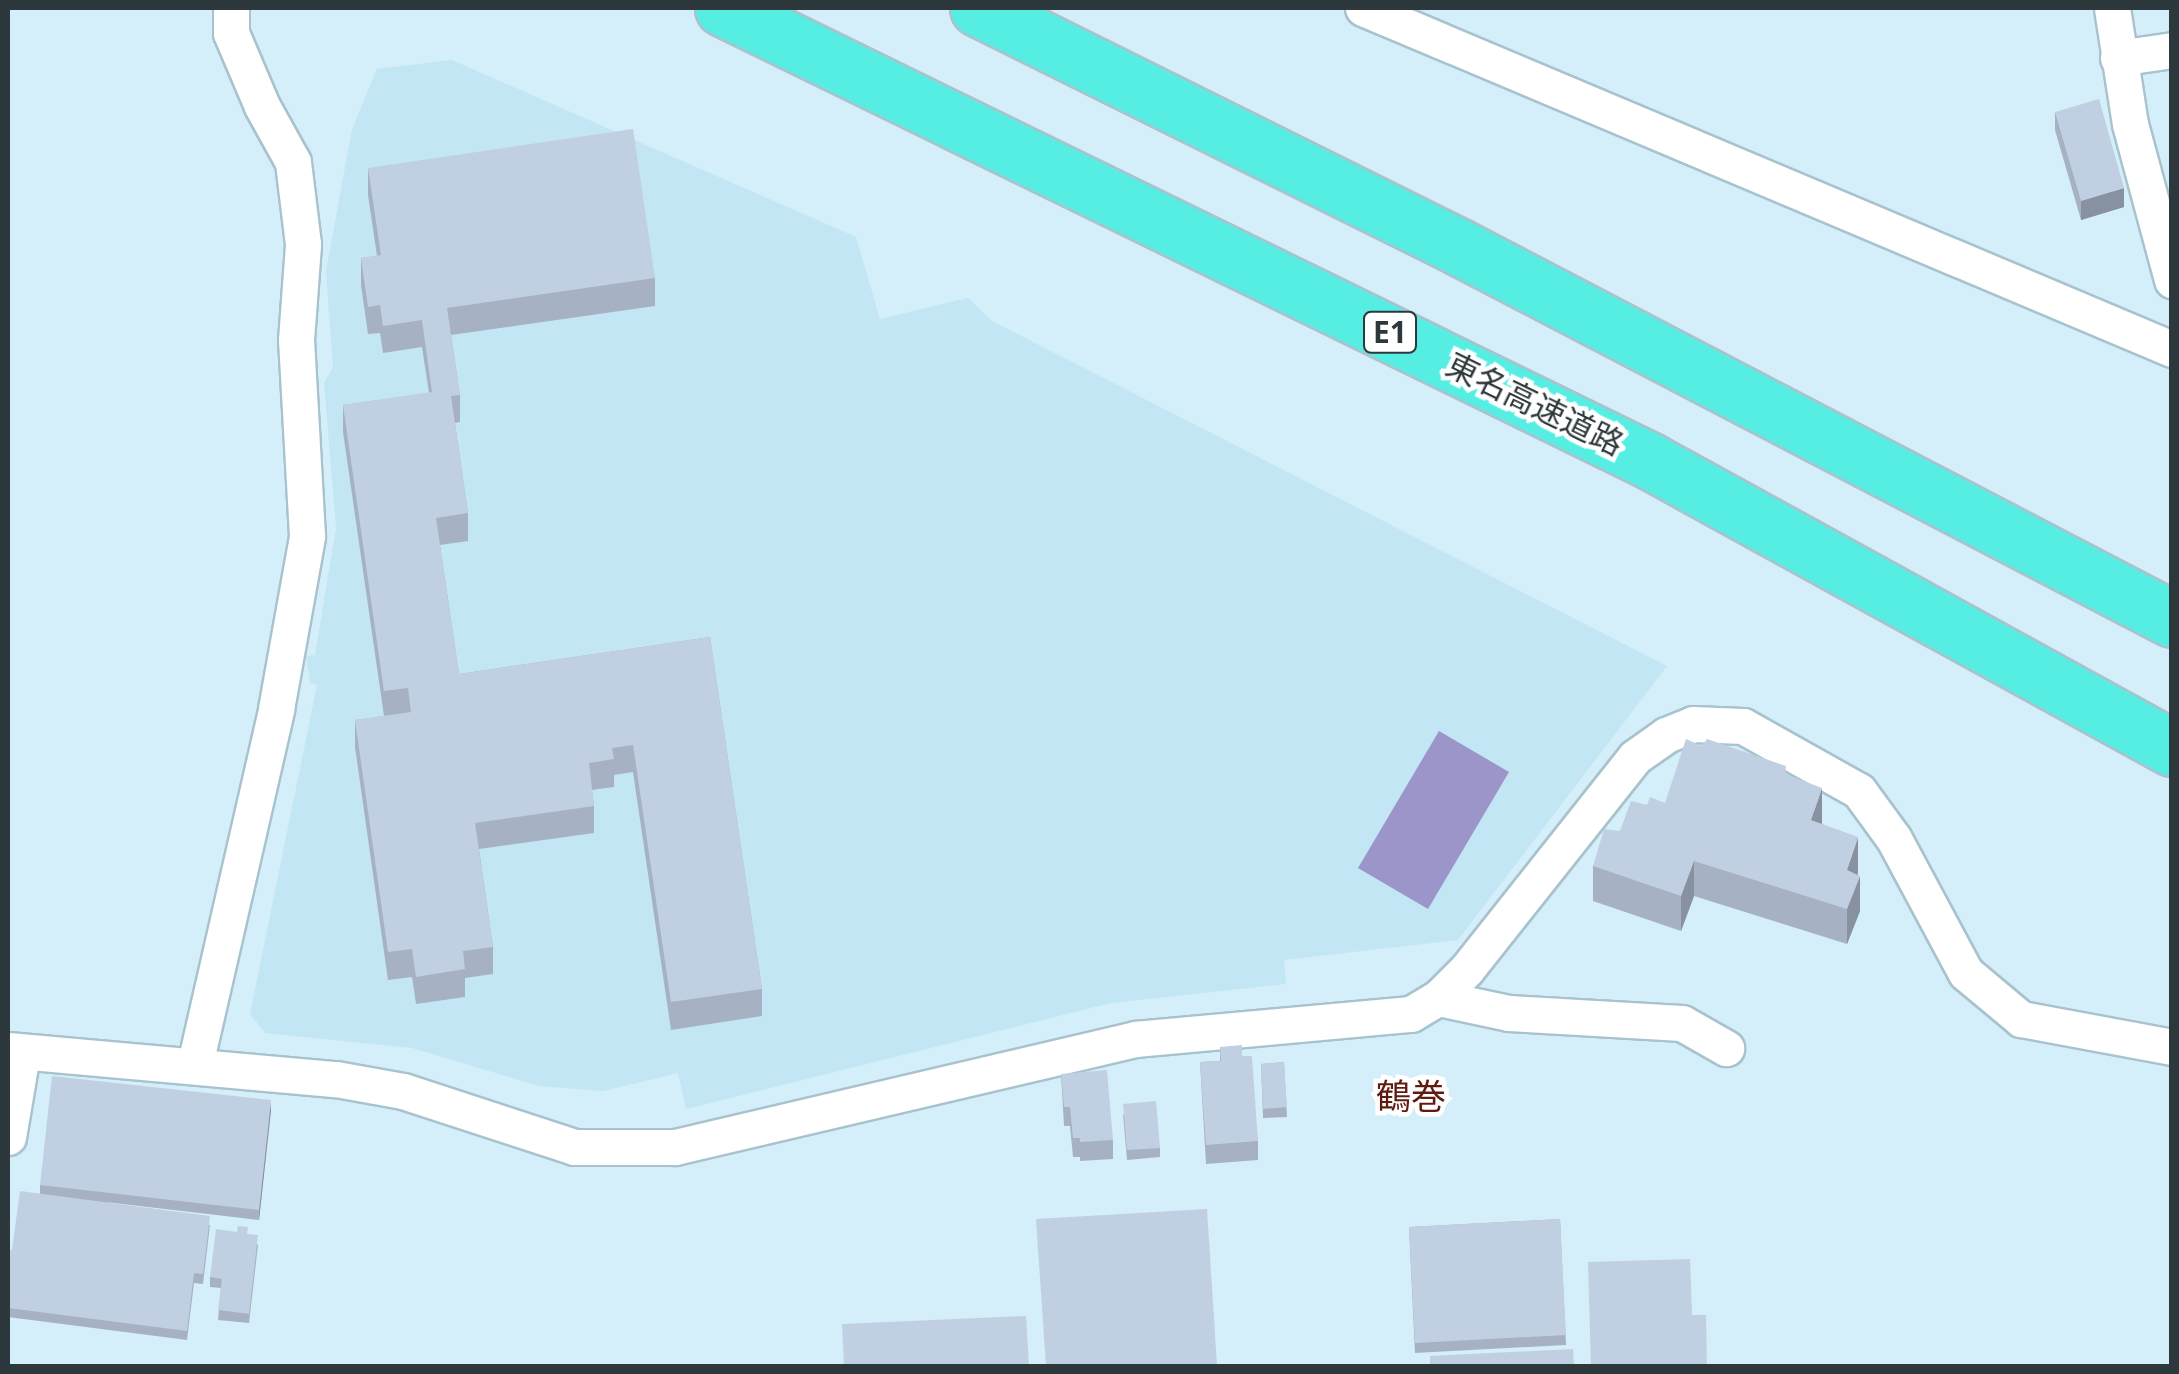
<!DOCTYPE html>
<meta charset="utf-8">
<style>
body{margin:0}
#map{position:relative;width:2179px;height:1374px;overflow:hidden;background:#d4eff9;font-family:"Noto Sans","Noto Sans JP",sans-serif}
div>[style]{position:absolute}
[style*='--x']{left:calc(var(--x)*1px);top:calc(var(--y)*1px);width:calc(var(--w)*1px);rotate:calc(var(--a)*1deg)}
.built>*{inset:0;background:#c2e6f4}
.water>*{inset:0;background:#9c95c9}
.roads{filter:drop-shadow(2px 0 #a8c3cd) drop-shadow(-2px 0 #a8c3cd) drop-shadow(0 2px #a8c3cd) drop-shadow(0 -2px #a8c3cd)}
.minor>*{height:35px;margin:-17.5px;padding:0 17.5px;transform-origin:17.5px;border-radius:17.5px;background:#fff}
.motorway>*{height:55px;margin:-27.5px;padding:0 27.5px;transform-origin:27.5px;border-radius:27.5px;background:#56eee3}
.wall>*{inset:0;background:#a6b2c3}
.shaded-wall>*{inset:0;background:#87919f}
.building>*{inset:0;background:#c1cfe3}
span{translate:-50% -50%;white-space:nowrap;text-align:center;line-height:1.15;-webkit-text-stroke:9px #fff;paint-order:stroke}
.shield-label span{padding:2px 8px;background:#fff;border:2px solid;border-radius:8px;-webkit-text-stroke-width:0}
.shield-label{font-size:30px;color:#2d383c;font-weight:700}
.street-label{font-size:32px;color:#2d383c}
.neighbourhood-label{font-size:35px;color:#5e1b0f}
.frame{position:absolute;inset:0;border:10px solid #2d383c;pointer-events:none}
</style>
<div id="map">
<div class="built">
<div style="clip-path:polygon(452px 60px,856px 237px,880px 319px,968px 298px,992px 321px,1667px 666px,1458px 940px,1284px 960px,1286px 984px,1111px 1003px,686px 1109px,678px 1073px,603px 1091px,539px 1086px,412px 1048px,265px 1033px,250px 1014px,317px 685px,310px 683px,306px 656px,315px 655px,336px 528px,324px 383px,333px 367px,326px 271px,352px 129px,377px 69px)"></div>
</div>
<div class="water">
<div style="clip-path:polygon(1439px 731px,1509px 772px,1428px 909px,1358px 868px)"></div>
</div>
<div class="roads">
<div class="minor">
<div style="--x:1363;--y:8;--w:878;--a:22.86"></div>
<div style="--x:2112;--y:8;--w:117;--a:81.2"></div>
<div style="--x:2130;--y:124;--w:162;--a:74.9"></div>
<div style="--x:2118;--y:58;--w:55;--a:-8.4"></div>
<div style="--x:1438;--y:998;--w:73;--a:11.9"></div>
<div style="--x:1509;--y:1013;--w:173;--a:3.3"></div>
<div style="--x:1682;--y:1023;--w:51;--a:29.6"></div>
<div style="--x:8;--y:1050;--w:329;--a:5.1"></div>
<div style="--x:336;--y:1079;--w:68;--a:10.2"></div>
<div style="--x:403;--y:1091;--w:180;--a:18.1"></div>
<div style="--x:574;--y:1147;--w:101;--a:0"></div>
<div style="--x:675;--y:1147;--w:473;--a:-13.2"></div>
<div style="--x:1135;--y:1039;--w:277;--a:-5.2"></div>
<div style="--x:1411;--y:1014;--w:31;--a:-31"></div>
<div style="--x:1438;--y:998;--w:41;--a:-45"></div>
<div style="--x:1467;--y:969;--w:270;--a:-51.6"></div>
<div style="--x:1635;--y:757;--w:38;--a:-35"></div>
<div style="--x:1666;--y:735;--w:29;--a:-22"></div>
<div style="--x:1693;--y:724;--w:50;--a:2.3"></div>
<div style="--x:1743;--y:726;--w:133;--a:29.3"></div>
<div style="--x:1859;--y:791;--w:59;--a:53.9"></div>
<div style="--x:1894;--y:839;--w:152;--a:61.8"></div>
<div style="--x:1966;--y:973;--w:72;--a:39.9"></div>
<div style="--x:2021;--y:1019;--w:154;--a:10.5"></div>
<div style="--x:195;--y:1064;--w:364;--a:-77.1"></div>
<div style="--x:276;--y:709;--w:176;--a:-79.8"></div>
<div style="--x:307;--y:536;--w:196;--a:-93.2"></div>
<div style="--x:296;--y:340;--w:96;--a:-85.8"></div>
<div style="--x:303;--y:244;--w:83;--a:-97"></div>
<div style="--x:293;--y:162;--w:64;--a:-119"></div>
<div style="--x:262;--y:106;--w:79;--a:-113"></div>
<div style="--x:231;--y:33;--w:25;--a:-90"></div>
<div style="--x:8;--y:1137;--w:84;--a:-80.4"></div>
</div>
<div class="motorway">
<div style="--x:723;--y:8;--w:1032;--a:26.04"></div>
<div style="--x:1650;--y:461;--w:596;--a:28.8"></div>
<div style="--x:978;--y:8;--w:537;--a:26.42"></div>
<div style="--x:1459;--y:247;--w:804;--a:27.55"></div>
</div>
</div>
<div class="wall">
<div style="clip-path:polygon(2055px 112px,2124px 207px,2081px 220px,2055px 130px)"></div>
<div style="clip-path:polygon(368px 168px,655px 278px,655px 306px,451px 335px,460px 395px,460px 422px,455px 423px,468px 513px,468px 541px,440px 545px,459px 674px,710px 637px,762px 989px,762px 1016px,671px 1030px,633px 772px,614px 775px,614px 787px,592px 790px,594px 806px,594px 833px,479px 849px,493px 947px,493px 974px,465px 978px,465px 997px,416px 1004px,412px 977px,388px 980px,355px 747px,355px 720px,384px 716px,343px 432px,343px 405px,429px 393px,422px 347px,383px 353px,380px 333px,368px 334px,361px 285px,361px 258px,377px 256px,368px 195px)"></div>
<div style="clip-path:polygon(1786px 774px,1858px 872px,1860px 911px,1847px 944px,1694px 896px,1681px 931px,1593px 901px,1593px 866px,1620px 831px,1647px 805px,1665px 803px)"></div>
<div style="clip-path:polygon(1220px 1047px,1242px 1056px,1258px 1141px,1258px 1160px,1206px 1164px,1200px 1062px,1220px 1061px)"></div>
<div style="clip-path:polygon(1284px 1062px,1287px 1117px,1263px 1118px,1261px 1064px)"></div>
<div style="clip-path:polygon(1061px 1074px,1113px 1140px,1113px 1159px,1080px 1161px,1080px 1157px,1073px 1157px,1070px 1126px,1064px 1126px)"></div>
<div style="clip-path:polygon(271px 1110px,259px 1220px,105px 1202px,210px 1225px,203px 1284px,194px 1283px,187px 1340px,8px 1317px,8px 1250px,12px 1250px,40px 1194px,40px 1185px)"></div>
<div style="clip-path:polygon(1123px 1114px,1160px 1148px,1160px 1157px,1127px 1160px)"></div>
<div style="clip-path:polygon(1560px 1219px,1566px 1345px,1415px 1353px,1409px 1227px)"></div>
<div style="clip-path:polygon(247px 1234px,258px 1245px,249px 1323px,218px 1320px,221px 1288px,210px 1287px,210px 1277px)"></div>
</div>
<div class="shaded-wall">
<div style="clip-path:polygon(2124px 188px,2124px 207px,2081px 220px,2081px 201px)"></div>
<div style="clip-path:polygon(1822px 788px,1822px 823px,1811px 855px,1811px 820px)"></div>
<div style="clip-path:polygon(1858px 837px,1858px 872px,1847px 905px,1847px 870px)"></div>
<div style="clip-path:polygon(1694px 861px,1694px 896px,1681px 931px,1681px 896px)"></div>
<div style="clip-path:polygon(1860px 876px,1860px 911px,1847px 944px,1847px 909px)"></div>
<div style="clip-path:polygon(271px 1100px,271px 1110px,259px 1220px,259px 1210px)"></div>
</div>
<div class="building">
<div style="clip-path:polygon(2099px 99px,2124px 188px,2081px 201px,2055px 112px)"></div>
<div style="clip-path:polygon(633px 129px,655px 278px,447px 308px,460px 395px,451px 396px,468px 513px,436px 518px,459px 674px,710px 637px,762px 989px,671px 1002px,633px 745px,612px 748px,614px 759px,589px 763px,594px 806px,475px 823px,493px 947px,463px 951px,465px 969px,416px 977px,412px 949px,388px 952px,355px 720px,411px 712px,408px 688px,384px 691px,343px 405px,432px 392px,422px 320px,383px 326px,380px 305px,368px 307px,361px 258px,381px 255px,368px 168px)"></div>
<div style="clip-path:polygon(1686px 739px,1702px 746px,1707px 739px,1786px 766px,1785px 774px,1822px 788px,1811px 820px,1858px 837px,1847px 870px,1860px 876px,1847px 909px,1694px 861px,1681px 896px,1593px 866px,1604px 829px,1620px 831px,1631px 801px,1647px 805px,1650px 797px,1665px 803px)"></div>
<div style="clip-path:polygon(1242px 1045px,1242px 1056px,1252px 1056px,1258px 1141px,1206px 1145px,1200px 1062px,1221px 1061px,1220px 1047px)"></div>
<div style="clip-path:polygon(1284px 1062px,1287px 1107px,1263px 1109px,1261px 1064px)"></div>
<div style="clip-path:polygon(1107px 1070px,1113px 1140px,1080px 1142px,1080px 1138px,1073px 1138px,1070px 1107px,1064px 1107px,1061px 1074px)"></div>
<div style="clip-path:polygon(52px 1076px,271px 1100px,259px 1210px,40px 1185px)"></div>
<div style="clip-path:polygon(1156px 1101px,1160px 1148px,1127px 1150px,1123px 1104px)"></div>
<div style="clip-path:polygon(20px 1191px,210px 1216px,203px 1274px,194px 1273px,187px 1331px,8px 1308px,8px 1250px,12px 1250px)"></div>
<div style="clip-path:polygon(1207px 1209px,1217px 1366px,1046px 1366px,1036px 1219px)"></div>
<div style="clip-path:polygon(1560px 1219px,1566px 1335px,1415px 1343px,1409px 1227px)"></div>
<div style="clip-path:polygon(238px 1226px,248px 1227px,247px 1234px,258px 1235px,249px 1314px,218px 1310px,222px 1279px,210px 1277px,216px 1229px,237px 1232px)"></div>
<div style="clip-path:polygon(1690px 1259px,1692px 1315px,1706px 1315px,1707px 1366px,1591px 1366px,1588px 1262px)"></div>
<div style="clip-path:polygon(1026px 1316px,1029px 1366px,844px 1366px,842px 1324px)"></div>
<div style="clip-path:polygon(1573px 1349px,1574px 1366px,1430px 1366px,1430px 1356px)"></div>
</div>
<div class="shield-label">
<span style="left:1390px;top:332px">E1</span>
</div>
<div class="street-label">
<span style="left:1535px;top:404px;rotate:26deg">東名高速道路</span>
</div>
<div class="neighbourhood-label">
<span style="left:1411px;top:1096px">鶴巻</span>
</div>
<div class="frame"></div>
</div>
